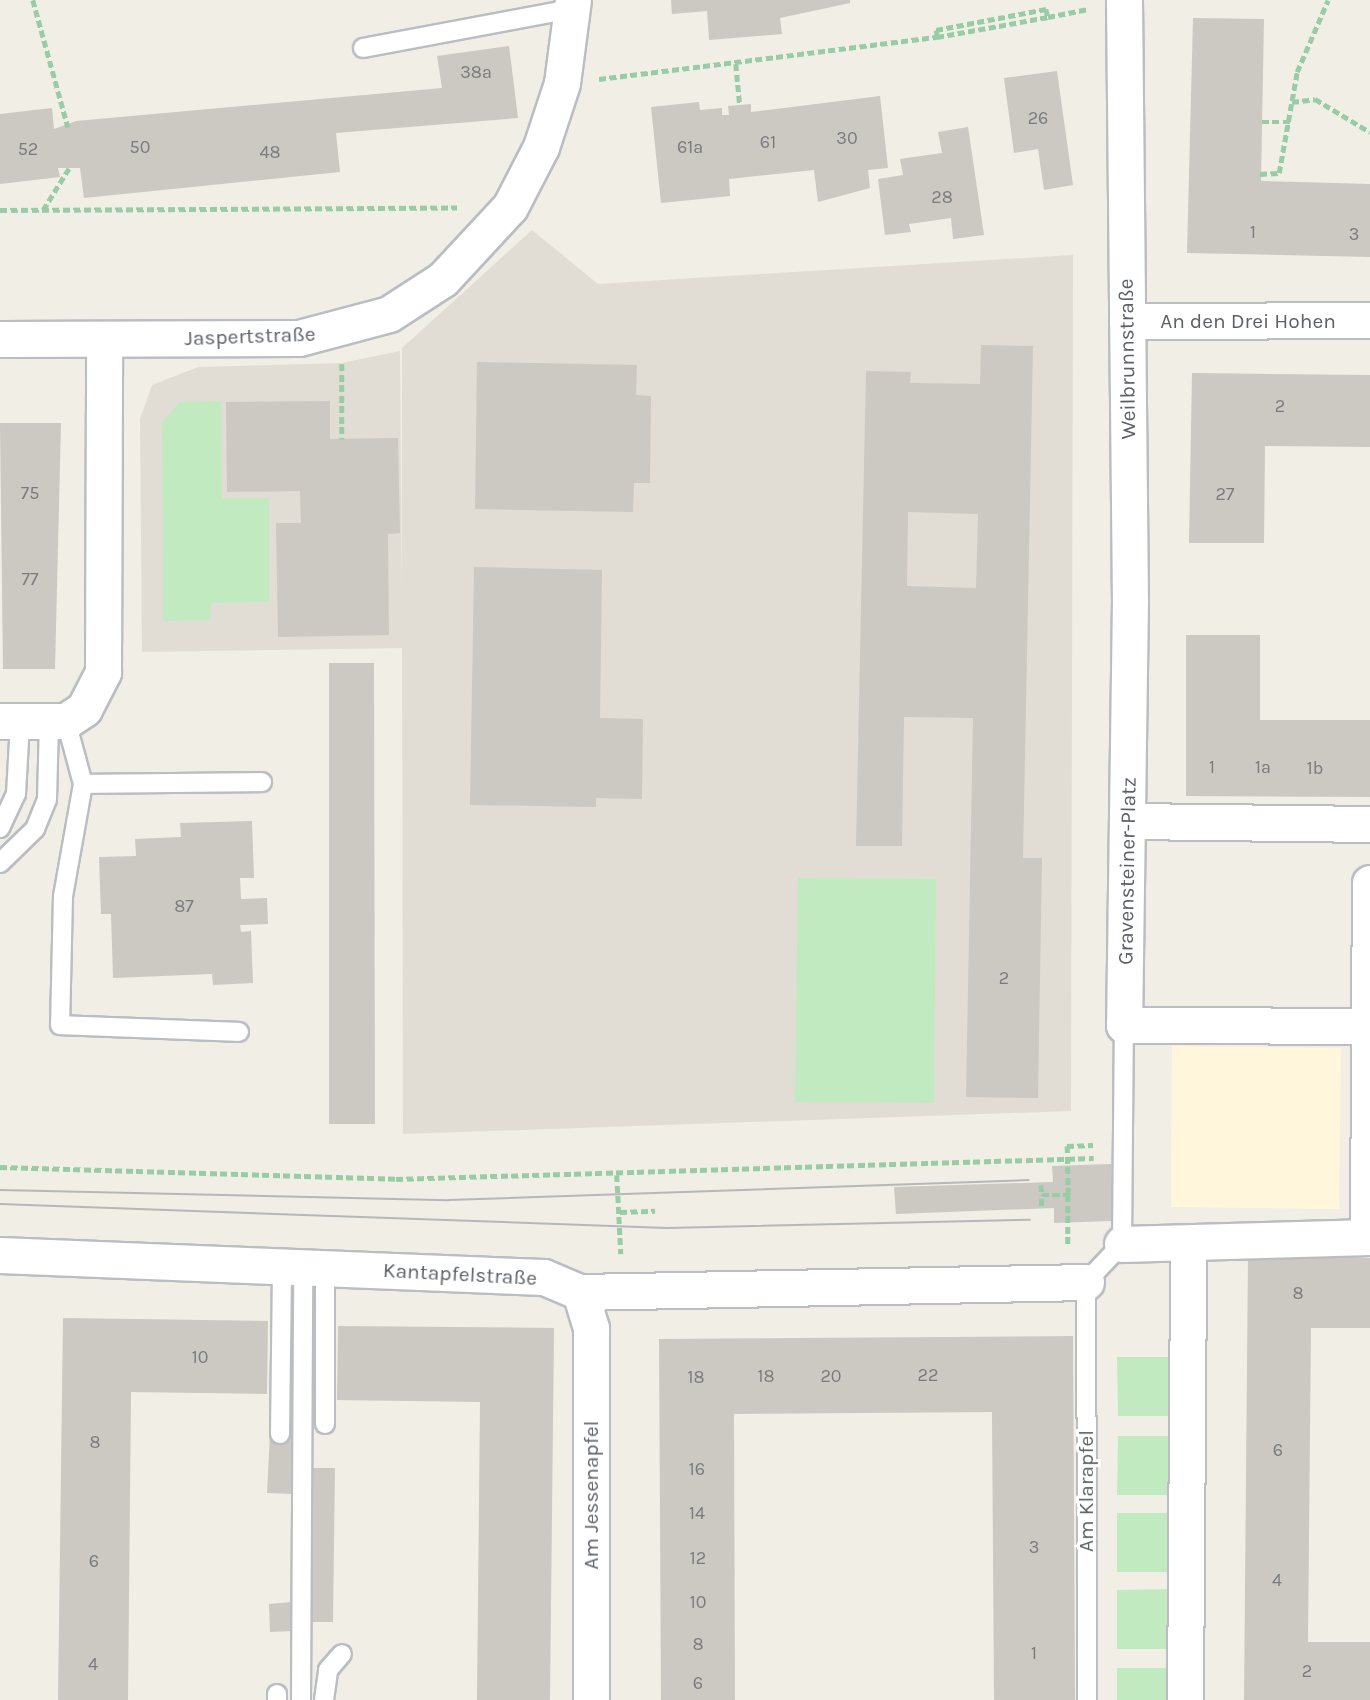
<!DOCTYPE html>
<meta charset="utf-8">
<style>
body{margin:0}
#map{position:relative;width:1370px;height:1700px;overflow:hidden;background:#f0eee5;font-family:Karla,sans-serif}
div>[style]{position:absolute}
[style*='--x']{left:calc(var(--x)*1px);top:calc(var(--y)*1px);width:calc(var(--w)*1px);rotate:calc(var(--a)*1deg)}
.commercial>*{inset:0;background:#fff6dc}
.education>*{inset:0;background:#e1ddd4}
.green>*{inset:0;background:#c1eac0}
.building>*{inset:0;background:#ccc8c2}
.path>*{height:4.5px;margin-top:-2.25px;transform-origin:0;background:repeating-linear-gradient(90deg,#98cca6 0 7px,transparent 0 10.5px)}
.roads{filter:drop-shadow(2px 0 #babdc2) drop-shadow(-2px 0 #babdc2) drop-shadow(0 2px #babdc2) drop-shadow(0 -2px #babdc2)}
.lane>*{height:18px;margin:-9px;padding:0 9px;transform-origin:9px;border-radius:9px;background:#fff}
.street>*{height:35px;margin:-17.5px;padding:0 17.5px;transform-origin:17.5px;border-radius:17.5px;background:#fff}
.tram>*{height:2px;margin:-1px;padding:0 1px;transform-origin:1px;border-radius:1px;background:#b6b7b8}
span{translate:-50% -50%;white-space:nowrap;text-align:center;line-height:1.15;-webkit-text-stroke:6px #fff;paint-order:stroke}
.number-label{font-size:18px;color:#797b7e}
.number-label span{-webkit-text-stroke-width:0}
.street-label{font-size:21px;color:#5d6167}
</style>
<div id="map">
<div class="commercial">
<div style="clip-path:polygon(1172px 1046px,1341px 1048px,1339px 1209px,1171px 1207px)"></div>
</div>
<div class="education">
<div style="clip-path:polygon(532px 230px,598px 284px,1073px 255px,1071px 1111px,403px 1134px,402px 648px,142px 652px,140px 419px,152px 385px,198px 367px,342px 363px,400px 351px,402px 596px,402px 348px)"></div>
</div>
<div class="green">
<div style="clip-path:polygon(221px 401px,222px 498px,269px 498px,269px 602px,211px 603px,210px 620px,163px 621px,162px 422px,180px 402px)"></div>
<div style="clip-path:polygon(798px 878px,936px 879px,934px 1103px,795px 1102px)"></div>
<div style="clip-path:polygon(1117px 1357px,1174px 1357px,1174px 1416px,1118px 1416px)"></div>
<div style="clip-path:polygon(1118px 1436px,1174px 1436px,1174px 1495px,1117px 1495px)"></div>
<div style="clip-path:polygon(1117px 1513px,1174px 1513px,1174px 1572px,1117px 1572px)"></div>
<div style="clip-path:polygon(1174px 1589px,1174px 1649px,1117px 1649px,1117px 1590px)"></div>
<div style="clip-path:polygon(1117px 1668px,1173px 1668px,1173px 1700px,1117px 1700px)"></div>
</div>
<div class="building">
<div style="clip-path:polygon(671px 0,850px 0,850px 3px,780px 18px,782px 34px,709px 40px,707px 11px,672px 14px)"></div>
<div style="clip-path:polygon(1193px 18px,1264px 19px,1261px 181px,1370px 184px,1370px 257px,1187px 253px)"></div>
<div style="clip-path:polygon(509px 46px,518px 118px,336px 133px,340px 172px,84px 198px,80px 168px,58px 168px,60px 177px,0 184px,0 114px,52px 108px,54px 129px,76px 121px,442px 88px,437px 56px)"></div>
<div style="clip-path:polygon(1057px 71px,1073px 185px,1044px 190px,1038px 149px,1014px 153px,1004px 78px)"></div>
<div style="clip-path:polygon(880px 96px,888px 168px,868px 170px,870px 188px,818px 202px,814px 170px,729px 179px,730px 196px,661px 203px,651px 107px,699px 102px,700px 110px,722px 108px,722px 115px,729px 115px,728px 106px,751px 104px,751px 112px)"></div>
<div style="clip-path:polygon(968px 127px,984px 235px,953px 239px,951px 218px,909px 224px,911px 232px,885px 235px,878px 179px,903px 175px,900px 159px,942px 153px,938px 132px)"></div>
<div style="clip-path:polygon(evenodd,981px 345px,1033px 346px,1023px 858px,1042px 858px,1038px 1098px,966px 1097px,973px 718px,904px 717px,902px 846px,856px 846px,866px 371px,911px 372px,910px 383px,980px 384px,981px 345px,908px 512px,978px 514px,976px 588px,907px 586px,908px 512px)"></div>
<div style="clip-path:polygon(477px 362px,637px 365px,636px 395px,651px 396px,650px 483px,634px 483px,633px 512px,475px 509px)"></div>
<div style="clip-path:polygon(1192px 373px,1370px 375px,1370px 447px,1265px 446px,1264px 543px,1189px 543px)"></div>
<div style="clip-path:polygon(330px 401px,330px 439px,398px 438px,400px 533px,388px 534px,389px 635px,278px 637px,276px 523px,301px 523px,300px 491px,227px 492px,226px 402px)"></div>
<div style="clip-path:polygon(0 423px,61px 423px,55px 669px,3px 669px)"></div>
<div style="clip-path:polygon(474px 567px,602px 570px,600px 718px,643px 719px,642px 799px,596px 798px,596px 807px,470px 805px)"></div>
<div style="clip-path:polygon(1186px 635px,1260px 635px,1260px 720px,1370px 720px,1370px 797px,1186px 796px)"></div>
<div style="clip-path:polygon(329px 663px,374px 663px,375px 1124px,329px 1124px)"></div>
<div style="clip-path:polygon(252px 821px,254px 878px,240px 878px,241px 899px,267px 898px,268px 924px,240px 925px,241px 932px,251px 931px,253px 983px,213px 985px,212px 974px,113px 978px,111px 914px,101px 914px,99px 857px,136px 856px,135px 839px,181px 837px,180px 823px)"></div>
<div style="clip-path:polygon(1111px 1164px,1112px 1221px,1054px 1223px,1054px 1208px,896px 1214px,894px 1187px,1053px 1182px,1052px 1166px)"></div>
<div style="clip-path:polygon(1248px 1257px,1370px 1258px,1370px 1328px,1311px 1328px,1308px 1642px,1370px 1642px,1370px 1700px,1244px 1700px)"></div>
<div style="clip-path:polygon(63px 1318px,268px 1321px,267px 1394px,131px 1392px,128px 1700px,58px 1700px)"></div>
<div style="clip-path:polygon(338px 1326px,554px 1328px,550px 1700px,477px 1700px,480px 1402px,337px 1400px)"></div>
<div style="clip-path:polygon(1073px 1336px,1075px 1700px,994px 1700px,992px 1412px,734px 1414px,735px 1700px,661px 1700px,659px 1339px)"></div>
<div style="clip-path:polygon(270px 1434px,294px 1435px,293px 1494px,267px 1493px)"></div>
<div style="clip-path:polygon(311px 1468px,335px 1468px,333px 1622px,309px 1622px)"></div>
<div style="clip-path:polygon(292px 1602px,294px 1631px,270px 1632px,269px 1604px)"></div>
</div>
<div class="path">
<div style="--x:33;--y:0;--w:132;--a:74.6"></div>
<div style="--x:937;--y:37;--w:113;--a:-10.2"></div>
<div style="--x:736;--y:64;--w:42;--a:84.6"></div>
<div style="--x:599;--y:79;--w:341;--a:-7.1"></div>
<div style="--x:937;--y:37;--w:7;--a:-98"></div>
<div style="--x:936;--y:30;--w:112;--a:-10.8"></div>
<div style="--x:1046;--y:9;--w:8;--a:76"></div>
<div style="--x:1048;--y:17;--w:41;--a:-11.3"></div>
<div style="--x:1292;--y:102;--w:23;--a:-7"></div>
<div style="--x:1315;--y:99;--w:64;--a:31"></div>
<div style="--x:1262;--y:122;--w:29;--a:0"></div>
<div style="--x:1260;--y:174;--w:19;--a:-3"></div>
<div style="--x:1279;--y:173;--w:103;--a:-79.9"></div>
<div style="--x:1297;--y:72;--w:78;--a:-66.7"></div>
<div style="--x:0;--y:210;--w:457;--a:-0.3"></div>
<div style="--x:43;--y:210;--w:49;--a:-58.2"></div>
<div style="--x:342;--y:364;--w:75;--a:90"></div>
<div style="--x:0;--y:1167;--w:396;--a:1.7"></div>
<div style="--x:396;--y:1179;--w:698;--a:-1.72"></div>
<div style="--x:617;--y:1175;--w:79;--a:87.1"></div>
<div style="--x:1041;--y:1185;--w:10;--a:84"></div>
<div style="--x:1068;--y:1195;--w:49;--a:-91.2"></div>
<div style="--x:1067;--y:1146;--w:26;--a:-2"></div>
<div style="--x:1041;--y:1206;--w:11;--a:-85"></div>
<div style="--x:1042;--y:1195;--w:26;--a:0"></div>
<div style="--x:1068;--y:1195;--w:49;--a:90"></div>
<div style="--x:620;--y:1212;--w:35;--a:-2"></div>
</div>
<div class="roads">
<div class="lane">
<div style="--x:363;--y:48;--w:213;--a:-10.6"></div>
<div style="--x:66;--y:721;--w:65;--a:74.9"></div>
<div style="--x:83;--y:784;--w:114;--a:100.1"></div>
<div style="--x:63;--y:896;--w:129;--a:91.3"></div>
<div style="--x:60;--y:1025;--w:179;--a:2.2"></div>
<div style="--x:83;--y:784;--w:179;--a:-0.6"></div>
<div style="--x:0;--y:828;--w:38;--a:-65"></div>
<div style="--x:16;--y:794;--w:71;--a:-86.8"></div>
<div style="--x:0;--y:863;--w:49;--a:-44.2"></div>
<div style="--x:35;--y:829;--w:32;--a:-68"></div>
<div style="--x:47;--y:799;--w:74;--a:-88.5"></div>
<div style="--x:325;--y:1424;--w:157;--a:-90"></div>
<div style="--x:280;--y:1434;--w:169;--a:-89.3"></div>
<div style="--x:277;--y:1700;--w:6;--a:-90"></div>
<div style="--x:301;--y:1700;--w:434;--a:-89.7"></div>
<div style="--x:324;--y:1700;--w:30;--a:-82"></div>
<div style="--x:328;--y:1670;--w:21;--a:-49"></div>
<div style="--x:1087;--y:1700;--w:418;--a:-90.1"></div>
<div style="--x:1086;--y:1282;--w:52;--a:-46.5"></div>
<div style="--x:1122;--y:1244;--w:219;--a:-89.5"></div>
</div>
<div class="street">
<div style="--x:1124;--y:0;--w:600;--a:89.43"></div>
<div style="--x:1130;--y:600;--w:425;--a:90.8"></div>
<div style="--x:1124;--y:1025;--w:245;--a:0.2"></div>
<div style="--x:1127;--y:321;--w:243;--a:-0.2"></div>
<div style="--x:0;--y:339;--w:299;--a:-0.2"></div>
<div style="--x:299;--y:338;--w:93;--a:-14.9"></div>
<div style="--x:389;--y:314;--w:64;--a:-32.9"></div>
<div style="--x:443;--y:279;--w:98;--a:-47.1"></div>
<div style="--x:510;--y:207;--w:68;--a:-62.7"></div>
<div style="--x:541;--y:147;--w:67;--a:-71.8"></div>
<div style="--x:562;--y:83;--w:84;--a:-82.5"></div>
<div style="--x:0;--y:721;--w:66;--a:0"></div>
<div style="--x:66;--y:721;--w:22;--a:-34"></div>
<div style="--x:84;--y:709;--w:42;--a:-62.8"></div>
<div style="--x:103;--y:672;--w:333;--a:-89.8"></div>
<div style="--x:1128;--y:821;--w:242;--a:0.7"></div>
<div style="--x:1368;--y:1237;--w:354;--a:-89.7"></div>
<div style="--x:1122;--y:1244;--w:248;--a:-1.6"></div>
<div style="--x:0;--y:1255;--w:544;--a:2.32"></div>
<div style="--x:544;--y:1277;--w:39;--a:23"></div>
<div style="--x:580;--y:1292;--w:506;--a:-1.13"></div>
<div style="--x:580;--y:1292;--w:38;--a:73"></div>
<div style="--x:591;--y:1328;--w:372;--a:90"></div>
<div style="--x:1185;--y:1700;--w:457;--a:-89.6"></div>
</div>
</div>
<div class="tram">
<div style="--x:0;--y:1190;--w:449;--a:1.3"></div>
<div style="--x:449;--y:1200;--w:580;--a:-1.97"></div>
<div style="--x:0;--y:1204;--w:667;--a:2.06"></div>
<div style="--x:667;--y:1228;--w:363;--a:-1.3"></div>
</div>
<div class="number-label">
<span style="left:476px;top:72px">38a</span>
<span style="left:1038px;top:118px">26</span>
<span style="left:847px;top:138px">30</span>
<span style="left:768px;top:142px">61</span>
<span style="left:140px;top:147px">50</span>
<span style="left:690px;top:147px">61a</span>
<span style="left:28px;top:149px">52</span>
<span style="left:270px;top:152px">48</span>
<span style="left:942px;top:197px">28</span>
<span style="left:1253px;top:232px">1</span>
<span style="left:1354px;top:234px">3</span>
<span style="left:1280px;top:406px">2</span>
<span style="left:30px;top:493px">75</span>
<span style="left:1225px;top:494px">27</span>
<span style="left:30px;top:579px">77</span>
<span style="left:1212px;top:767px">1</span>
<span style="left:1263px;top:767px">1a</span>
<span style="left:1315px;top:768px">1b</span>
<span style="left:184px;top:906px">87</span>
<span style="left:1004px;top:978px">2</span>
<span style="left:1298px;top:1293px">8</span>
<span style="left:200px;top:1357px">10</span>
<span style="left:928px;top:1375px">22</span>
<span style="left:766px;top:1376px">18</span>
<span style="left:831px;top:1376px">20</span>
<span style="left:696px;top:1377px">18</span>
<span style="left:95px;top:1442px">8</span>
<span style="left:1278px;top:1450px">6</span>
<span style="left:697px;top:1469px">16</span>
<span style="left:697px;top:1513px">14</span>
<span style="left:1034px;top:1547px">3</span>
<span style="left:698px;top:1558px">12</span>
<span style="left:94px;top:1561px">6</span>
<span style="left:1277px;top:1580px">4</span>
<span style="left:698px;top:1602px">10</span>
<span style="left:698px;top:1644px">8</span>
<span style="left:1034px;top:1653px">1</span>
<span style="left:93px;top:1664px">4</span>
<span style="left:1307px;top:1671px">2</span>
<span style="left:698px;top:1683px">6</span>
</div>
<div class="street-label">
<span style="left:1248px;top:321px">An den Drei Hohen</span>
<span style="left:250px;top:336px;rotate:-2deg">Jaspertstraße</span>
<span style="left:1127px;top:359px;rotate:-91deg">Weilbrunnstraße</span>
<span style="left:1127px;top:871px;rotate:-89deg">Gravensteiner-Platz</span>
<span style="left:460px;top:1274px;rotate:3deg">Kantapfelstraße</span>
<span style="left:1086px;top:1491px;rotate:-90deg">Am Klarapfel</span>
<span style="left:591px;top:1495px;rotate:-90deg">Am Jessenapfel</span>
</div>
</div>
